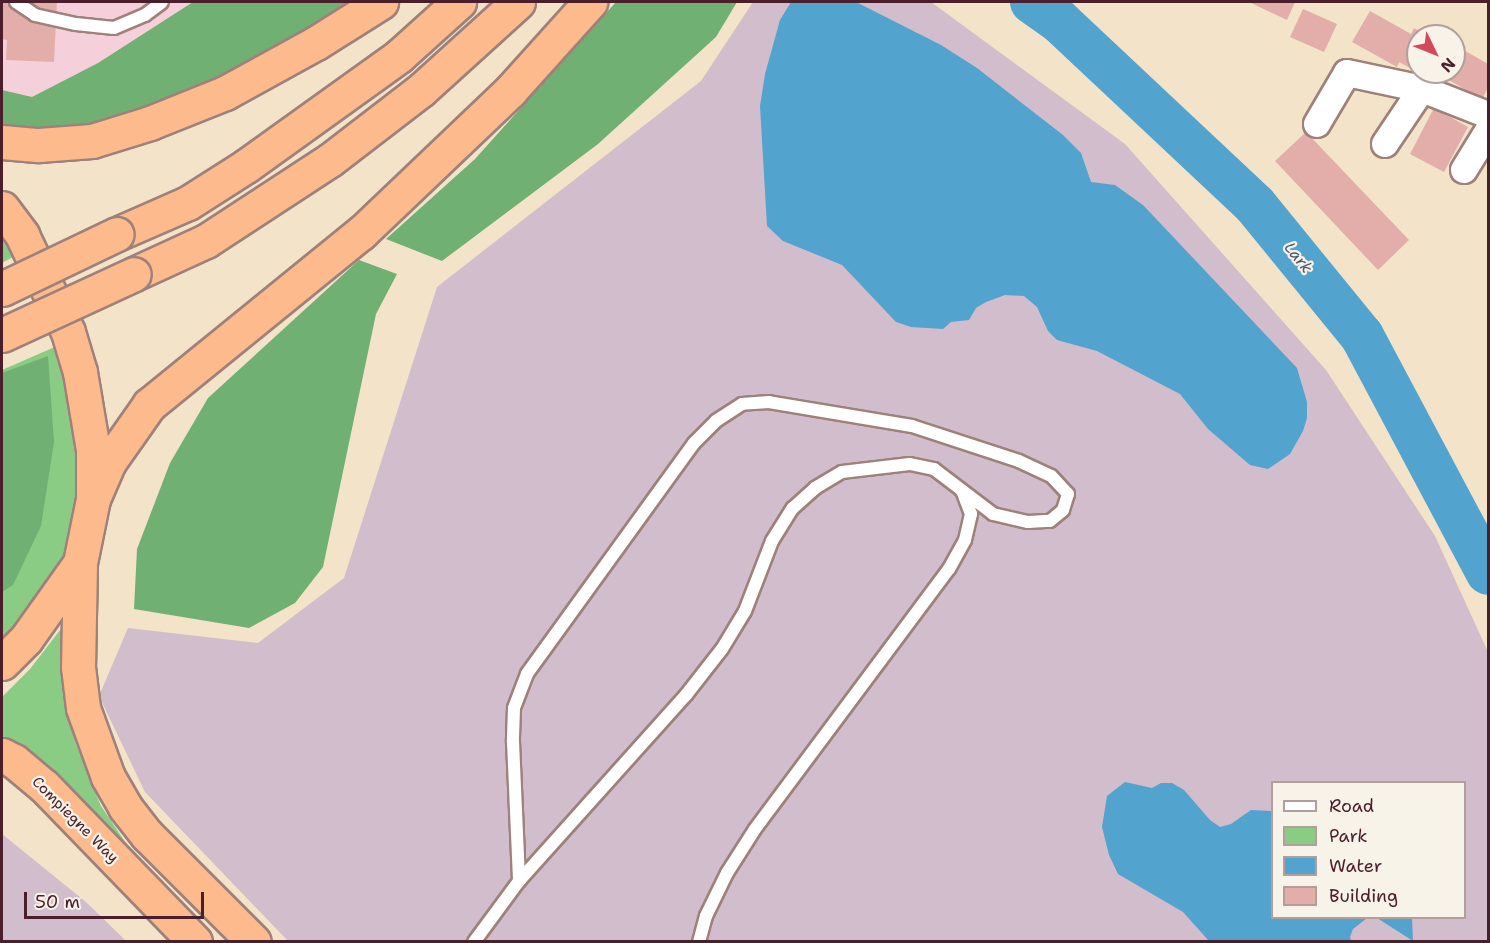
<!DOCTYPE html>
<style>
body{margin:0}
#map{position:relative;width:1490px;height:943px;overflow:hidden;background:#f2e3c9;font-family:"Shantell Sans",sans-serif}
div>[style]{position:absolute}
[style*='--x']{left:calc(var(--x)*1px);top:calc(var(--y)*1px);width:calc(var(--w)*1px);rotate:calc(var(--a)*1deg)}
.built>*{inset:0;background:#f5cfda}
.industrial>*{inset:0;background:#d1bdcb}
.green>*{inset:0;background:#8bcc84}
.forest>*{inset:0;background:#70b072}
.water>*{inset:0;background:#52a3cd}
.river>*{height:44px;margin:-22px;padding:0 22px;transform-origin:22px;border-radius:22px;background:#52a3cd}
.building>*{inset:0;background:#e3aeaa}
.roads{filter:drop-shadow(2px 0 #9e817a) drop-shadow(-2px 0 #9e817a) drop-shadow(0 2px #9e817a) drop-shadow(0 -2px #9e817a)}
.service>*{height:12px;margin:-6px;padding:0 6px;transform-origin:6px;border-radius:6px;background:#fff}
.minor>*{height:26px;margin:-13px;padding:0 13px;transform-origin:13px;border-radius:13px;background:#fff}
.trunk>*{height:33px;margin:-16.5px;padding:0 16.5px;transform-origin:16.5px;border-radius:16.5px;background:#fcba8d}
.bridges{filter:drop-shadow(2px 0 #9e817a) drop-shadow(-2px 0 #9e817a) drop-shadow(0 2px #9e817a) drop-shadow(0 -2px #9e817a)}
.trunk-bridge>*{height:33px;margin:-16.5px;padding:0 16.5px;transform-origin:16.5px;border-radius:16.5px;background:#fcba8d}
span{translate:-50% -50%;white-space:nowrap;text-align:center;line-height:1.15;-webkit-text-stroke:4.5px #f7f3e8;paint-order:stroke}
.street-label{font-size:15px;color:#4a1f2b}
.water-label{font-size:16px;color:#4d546c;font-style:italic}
.frame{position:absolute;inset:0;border:3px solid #4a1f2b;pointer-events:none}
.legend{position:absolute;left:1271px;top:781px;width:195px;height:138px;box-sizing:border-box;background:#f7f3e8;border:2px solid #b29e9c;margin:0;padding:8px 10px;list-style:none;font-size:18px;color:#4a1f2b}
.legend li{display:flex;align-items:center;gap:12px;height:30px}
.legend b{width:30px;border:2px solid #b29e9c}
.north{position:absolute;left:1406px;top:24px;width:60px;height:60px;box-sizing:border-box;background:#f7f3e8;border:2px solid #b29e9c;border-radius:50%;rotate:133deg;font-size:16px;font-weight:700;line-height:24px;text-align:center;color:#4a1f2b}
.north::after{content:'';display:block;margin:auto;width:21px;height:27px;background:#d1495b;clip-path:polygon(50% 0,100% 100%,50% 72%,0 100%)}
.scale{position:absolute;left:24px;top:892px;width:180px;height:27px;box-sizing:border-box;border:3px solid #4a1f2b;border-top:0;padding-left:8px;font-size:18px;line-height:21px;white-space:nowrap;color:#4a1f2b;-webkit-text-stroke:4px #f7f3e8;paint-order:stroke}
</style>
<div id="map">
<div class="built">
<div style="clip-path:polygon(2px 2px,193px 2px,98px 63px,32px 98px,2px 90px)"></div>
</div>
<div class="industrial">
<div style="clip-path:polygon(evenodd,753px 2px,931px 2px,1125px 144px,1326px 370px,1435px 536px,1488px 652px,1488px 941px,288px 941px,145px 792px,99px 696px,128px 628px,258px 643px,344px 578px,437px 287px,701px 81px,753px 2px,1272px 782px,1464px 782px,1464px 918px,1272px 918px,1272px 782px)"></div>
<div style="clip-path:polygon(2px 834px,86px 902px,126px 941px,2px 941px)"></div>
</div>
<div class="green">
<div style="clip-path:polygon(2px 238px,13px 257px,2px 263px)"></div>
<div style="clip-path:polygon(57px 346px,69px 375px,85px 464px,69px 554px,2px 659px,2px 370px)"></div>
<div style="clip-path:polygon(64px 625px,69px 715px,76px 744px,101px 806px,138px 861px,104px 821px,63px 783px,2px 746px,2px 697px,30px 669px)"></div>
</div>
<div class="forest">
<div style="clip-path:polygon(193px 2px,360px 2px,272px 56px,139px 113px,70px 134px,2px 130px,2px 90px,32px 97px,98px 63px)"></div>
<div style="clip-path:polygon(616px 2px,737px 2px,716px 37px,598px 144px,442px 261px,386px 239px,475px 159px)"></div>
<div style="clip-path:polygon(359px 260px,397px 274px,376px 314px,323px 567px,295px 603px,249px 628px,134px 609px,137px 549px,170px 463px,208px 398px)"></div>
<div style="clip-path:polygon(48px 356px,54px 442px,41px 526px,13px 585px,2px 592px,2px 373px)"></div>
</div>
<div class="water">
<div style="clip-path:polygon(791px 2px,856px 2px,941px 45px,977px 68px,1063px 135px,1081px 153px,1091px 182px,1115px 185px,1143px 205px,1297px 368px,1307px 402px,1307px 418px,1303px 431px,1290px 454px,1268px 469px,1250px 465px,1208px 429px,1180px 394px,1097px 351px,1057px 340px,1048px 331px,1037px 307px,1024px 296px,1005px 295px,986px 302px,976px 308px,969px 320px,951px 322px,943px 329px,911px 327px,896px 322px,842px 265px,783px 241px,767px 226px,760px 106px,765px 74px,780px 20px)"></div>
<div style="clip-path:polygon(1125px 782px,1152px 788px,1161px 783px,1172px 783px,1184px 790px,1210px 820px,1220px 827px,1231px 824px,1251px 810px,1272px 811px,1272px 918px,1412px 918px,1413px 941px,1377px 918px,1367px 918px,1353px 929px,1350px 937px,1351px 941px,1209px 941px,1183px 912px,1118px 874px,1109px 855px,1102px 827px,1107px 796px)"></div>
</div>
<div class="river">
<div style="--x:1032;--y:2;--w:32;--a:35"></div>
<div style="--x:1058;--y:20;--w:270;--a:43.2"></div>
<div style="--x:1255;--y:205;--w:169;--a:50.8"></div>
<div style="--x:1362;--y:336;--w:268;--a:62"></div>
</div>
<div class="building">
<div style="clip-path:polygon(2px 2px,57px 2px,54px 62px,6px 60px,7px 40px,2px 39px)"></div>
<div style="clip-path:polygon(1249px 2px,1295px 2px,1287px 20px)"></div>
<div style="clip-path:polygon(1303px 9px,1337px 24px,1324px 52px,1290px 37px)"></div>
<div style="clip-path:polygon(1370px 11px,1411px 34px,1414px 28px,1429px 36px,1418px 36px,1418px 72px,1454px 72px,1454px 50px,1458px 52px,1460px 48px,1488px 64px,1488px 88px,1482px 99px,1445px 78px,1442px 85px,1399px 62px,1397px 67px,1352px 42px)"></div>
<div style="clip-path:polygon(1434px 108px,1468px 127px,1444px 172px,1410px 154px)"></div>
<div style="clip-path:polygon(1306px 132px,1409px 240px,1378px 270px,1275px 161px)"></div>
</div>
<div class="roads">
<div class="service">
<div style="--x:16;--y:2;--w:23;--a:34"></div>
<div style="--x:35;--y:15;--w:42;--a:12.4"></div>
<div style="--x:76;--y:24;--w:38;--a:6"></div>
<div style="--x:114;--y:28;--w:34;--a:-23"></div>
<div style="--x:145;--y:15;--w:21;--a:-37"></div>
<div style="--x:474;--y:942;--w:76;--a:-53.6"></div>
<div style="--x:519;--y:881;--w:250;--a:-48.1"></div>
<div style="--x:686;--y:695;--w:58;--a:-52"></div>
<div style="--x:722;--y:649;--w:44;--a:-58.8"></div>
<div style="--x:745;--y:611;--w:75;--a:-68.9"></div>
<div style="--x:772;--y:541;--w:39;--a:-58"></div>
<div style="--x:793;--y:508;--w:30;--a:-42"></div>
<div style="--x:815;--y:488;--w:31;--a:-31"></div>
<div style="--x:842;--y:472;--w:68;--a:-6.7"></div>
<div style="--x:910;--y:464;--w:25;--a:12"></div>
<div style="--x:934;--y:469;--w:74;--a:37.3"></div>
<div style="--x:993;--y:514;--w:36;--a:13"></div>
<div style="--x:1028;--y:522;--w:22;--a:-3"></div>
<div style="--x:1050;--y:521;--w:17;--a:-40"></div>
<div style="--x:1063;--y:510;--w:17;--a:-73"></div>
<div style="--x:1068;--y:494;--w:25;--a:-133"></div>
<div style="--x:1051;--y:476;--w:35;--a:-155"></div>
<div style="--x:1019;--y:461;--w:113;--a:-161.9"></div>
<div style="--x:912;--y:426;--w:145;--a:-170.5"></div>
<div style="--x:769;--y:402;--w:27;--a:176"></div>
<div style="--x:742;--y:404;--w:31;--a:147"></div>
<div style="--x:716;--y:421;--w:31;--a:135"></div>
<div style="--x:694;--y:443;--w:285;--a:125.9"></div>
<div style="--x:527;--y:674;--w:36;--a:111"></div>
<div style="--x:514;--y:708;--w:34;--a:92"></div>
<div style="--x:513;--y:742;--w:139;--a:87.5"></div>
<div style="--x:699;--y:942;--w:27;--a:-75"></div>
<div style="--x:706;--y:916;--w:48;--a:-64"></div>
<div style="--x:727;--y:873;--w:52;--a:-57.5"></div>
<div style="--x:755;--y:829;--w:324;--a:-53.3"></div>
<div style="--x:949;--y:569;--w:33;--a:-61"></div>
<div style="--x:965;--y:540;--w:27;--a:-77"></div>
<div style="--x:971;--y:514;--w:25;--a:-111"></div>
</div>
<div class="minor">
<div style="--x:1317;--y:124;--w:59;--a:-59.5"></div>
<div style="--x:1347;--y:73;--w:77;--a:12"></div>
<div style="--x:1422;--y:89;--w:71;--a:21.5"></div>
<div style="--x:1385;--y:144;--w:66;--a:-56.1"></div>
<div style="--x:1464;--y:170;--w:46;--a:-58.4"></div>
</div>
<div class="trunk">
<div style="--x:2;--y:142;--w:37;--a:5"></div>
<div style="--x:39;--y:145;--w:53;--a:-4.3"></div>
<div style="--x:92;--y:141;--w:61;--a:-17.2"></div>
<div style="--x:150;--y:123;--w:81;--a:-21.8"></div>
<div style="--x:225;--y:93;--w:104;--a:-28.8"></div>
<div style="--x:316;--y:43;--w:77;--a:-32.2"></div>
<div style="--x:2;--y:208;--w:34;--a:53"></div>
<div style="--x:22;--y:235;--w:107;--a:64.6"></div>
<div style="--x:68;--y:332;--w:42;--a:73.3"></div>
<div style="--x:80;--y:372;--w:79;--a:80.5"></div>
<div style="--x:93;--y:450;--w:49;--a:90"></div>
<div style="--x:93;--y:499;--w:65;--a:101.5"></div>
<div style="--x:80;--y:563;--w:93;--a:125.4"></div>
<div style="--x:26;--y:639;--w:34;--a:135"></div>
<div style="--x:117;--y:234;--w:77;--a:-23.6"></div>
<div style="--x:188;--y:203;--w:69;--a:-32.5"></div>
<div style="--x:246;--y:166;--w:188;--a:-35.7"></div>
<div style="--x:399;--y:56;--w:81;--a:-42"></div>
<div style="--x:134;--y:274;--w:79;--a:-24.6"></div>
<div style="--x:206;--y:241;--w:148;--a:-33.2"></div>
<div style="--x:330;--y:160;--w:115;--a:-37.6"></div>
<div style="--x:421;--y:90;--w:131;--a:-42.2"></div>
<div style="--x:93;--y:499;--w:40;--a:-66.6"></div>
<div style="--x:109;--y:462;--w:70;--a:-54.9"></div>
<div style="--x:149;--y:405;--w:273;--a:-39.1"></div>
<div style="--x:361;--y:233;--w:206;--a:-43.6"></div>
<div style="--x:510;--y:91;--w:120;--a:-48"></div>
<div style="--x:80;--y:565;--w:102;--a:91.1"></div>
<div style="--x:78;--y:667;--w:41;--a:83"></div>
<div style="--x:83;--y:708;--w:73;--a:70.1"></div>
<div style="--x:108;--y:777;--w:34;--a:60"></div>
<div style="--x:125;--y:807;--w:36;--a:52"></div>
<div style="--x:147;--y:835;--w:151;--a:45"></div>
<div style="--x:2;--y:755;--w:13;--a:27"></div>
<div style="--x:14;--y:761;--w:39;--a:40"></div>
<div style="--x:44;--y:786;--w:217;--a:45.9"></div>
</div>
</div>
<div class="bridges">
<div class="trunk-bridge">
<div style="--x:2;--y:289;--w:127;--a:-25.6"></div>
<div style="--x:2;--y:335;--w:145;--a:-24.8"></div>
</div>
</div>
<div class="street-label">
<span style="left:75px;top:820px;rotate:45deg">Compiegne Way</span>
</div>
<div class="water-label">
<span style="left:1298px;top:258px;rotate:51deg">Lark</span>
</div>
<div class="frame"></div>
<ul class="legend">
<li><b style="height:8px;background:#fff"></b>Road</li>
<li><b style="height:16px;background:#8bcc84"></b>Park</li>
<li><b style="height:16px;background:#52a3cd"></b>Water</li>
<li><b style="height:16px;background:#e3aeaa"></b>Building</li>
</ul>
<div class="north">N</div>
<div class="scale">50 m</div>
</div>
